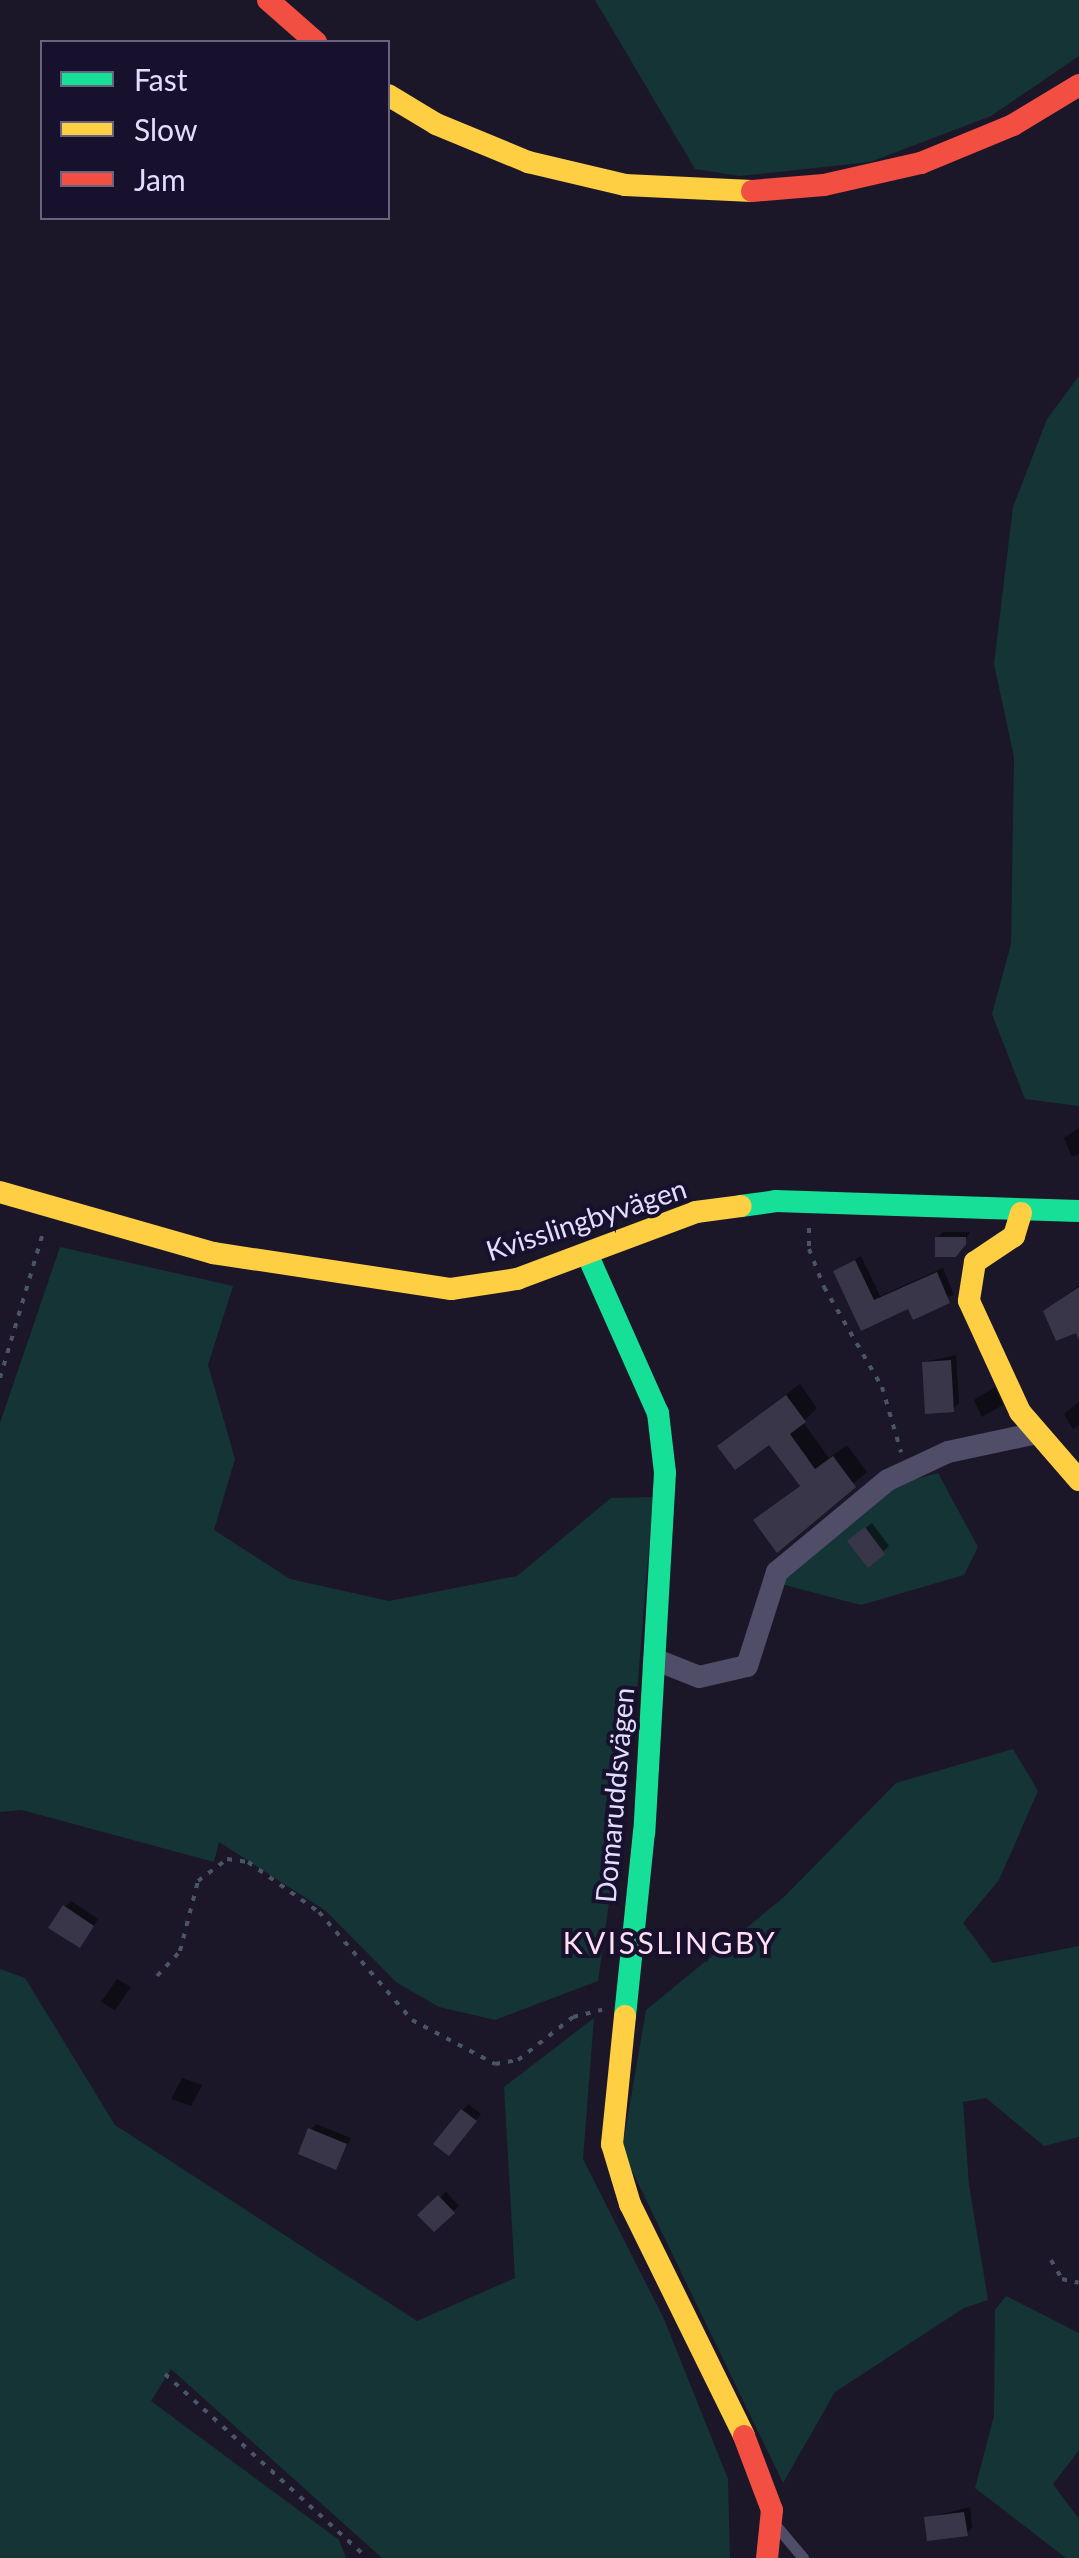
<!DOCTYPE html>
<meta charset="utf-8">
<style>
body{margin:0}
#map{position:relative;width:1079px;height:2558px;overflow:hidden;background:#1b1728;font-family:Lato,sans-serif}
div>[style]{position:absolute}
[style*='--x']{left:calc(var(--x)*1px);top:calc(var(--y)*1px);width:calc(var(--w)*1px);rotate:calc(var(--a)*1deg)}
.green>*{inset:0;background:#153436}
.shadow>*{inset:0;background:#0007}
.building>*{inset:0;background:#3a3649}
.path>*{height:4px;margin-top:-2px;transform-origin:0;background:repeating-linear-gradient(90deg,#495667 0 5px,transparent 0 13px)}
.lane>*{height:11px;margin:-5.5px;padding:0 5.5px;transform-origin:5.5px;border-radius:5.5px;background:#4f4d67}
.street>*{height:22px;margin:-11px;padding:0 11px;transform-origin:11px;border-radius:11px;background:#4f4d67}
.fast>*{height:22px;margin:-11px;padding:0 11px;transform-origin:11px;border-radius:11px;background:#16e098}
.slow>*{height:22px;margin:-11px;padding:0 11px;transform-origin:11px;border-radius:11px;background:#ffcf43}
.jam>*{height:22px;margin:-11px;padding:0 11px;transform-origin:11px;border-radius:11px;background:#f24e42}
span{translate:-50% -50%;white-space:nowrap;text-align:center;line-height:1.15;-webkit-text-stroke:8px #17112e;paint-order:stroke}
.street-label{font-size:28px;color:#e3deff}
.neighbourhood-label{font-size:30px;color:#ffe0f3;letter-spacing:2.5px}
.legend{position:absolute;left:40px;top:40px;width:350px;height:180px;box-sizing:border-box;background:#17112e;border:2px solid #696382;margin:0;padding:12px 18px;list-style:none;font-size:30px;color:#e3deff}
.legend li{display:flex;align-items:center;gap:20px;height:50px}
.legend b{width:50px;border:2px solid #696382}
</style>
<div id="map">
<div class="green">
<div style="clip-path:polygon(595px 0,1079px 0,1079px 56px,991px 116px,870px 162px,740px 176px,695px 169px)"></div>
<div style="clip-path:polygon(1079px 376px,1079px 1106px,1025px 1099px,992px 1014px,1011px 944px,1014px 757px,994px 664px,1013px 507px,1047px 419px)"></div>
<div style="clip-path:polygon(60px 1247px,233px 1286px,208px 1365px,235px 1459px,214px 1530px,290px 1579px,389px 1601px,517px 1576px,611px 1498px,653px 1497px,635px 1717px,598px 1981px,495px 2020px,439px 2007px,396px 1982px,326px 1911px,219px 1842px,214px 1862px,22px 1810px,0 1812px,0 1423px)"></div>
<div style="clip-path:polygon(938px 1473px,978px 1547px,964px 1575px,861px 1605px,781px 1584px,788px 1569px,893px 1485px)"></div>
<div style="clip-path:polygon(1013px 1749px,1038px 1791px,999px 1880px,963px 1923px,993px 1963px,1079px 1946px,1079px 2137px,1044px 2146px,986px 2098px,963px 2102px,969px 2185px,988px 2300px,964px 2308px,835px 2392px,783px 2483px,622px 2150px,646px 2010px,784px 1897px,896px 1783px)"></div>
<div style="clip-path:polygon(0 1969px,25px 1978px,115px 2125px,417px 2321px,515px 2278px,504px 2087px,594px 2018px,583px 2159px,664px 2319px,728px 2479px,730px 2558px,382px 2558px,171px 2369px,151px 2401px,339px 2540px,346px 2558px,0 2558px)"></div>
<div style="clip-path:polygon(1006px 2296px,1079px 2333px,1079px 2450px,1053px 2484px,1079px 2519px,1079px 2558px,1066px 2558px,975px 2488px,994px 2416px,995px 2310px)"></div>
</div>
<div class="shadow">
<div style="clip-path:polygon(1079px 1128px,1079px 1154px,1072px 1157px,1064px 1138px)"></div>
<div style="clip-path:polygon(943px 1232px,970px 1232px,961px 1248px,937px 1238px)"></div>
<div style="clip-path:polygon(861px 1256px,880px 1296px,943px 1268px,954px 1295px,909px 1306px,862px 1328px,836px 1271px)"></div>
<div style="clip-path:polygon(1079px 1285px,1079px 1329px,1046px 1312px)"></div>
<div style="clip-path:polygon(956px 1355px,959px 1403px,953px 1409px,924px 1362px)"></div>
<div style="clip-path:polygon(800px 1384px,817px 1408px,803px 1422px,829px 1458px,847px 1445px,867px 1472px,777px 1549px,756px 1521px,801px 1484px,770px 1442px,720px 1446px)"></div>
<div style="clip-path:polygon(995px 1387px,1003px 1405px,982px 1417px,974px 1400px)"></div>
<div style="clip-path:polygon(1079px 1402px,1079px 1425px,1073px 1429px,1064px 1414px)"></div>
<div style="clip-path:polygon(872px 1523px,889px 1546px,883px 1552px,856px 1535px)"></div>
<div style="clip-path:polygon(71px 1901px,98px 1919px,85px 1939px,65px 1907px)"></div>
<div style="clip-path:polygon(117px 1979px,131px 1987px,115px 2010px,101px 2002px)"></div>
<div style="clip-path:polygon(182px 2078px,202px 2085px,191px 2106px,171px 2099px)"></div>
<div style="clip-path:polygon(468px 2104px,481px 2114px,455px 2147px,437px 2143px)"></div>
<div style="clip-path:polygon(316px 2124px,351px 2138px,336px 2167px,311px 2130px)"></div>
<div style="clip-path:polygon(446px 2192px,459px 2206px,434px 2229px,421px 2215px)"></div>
<div style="clip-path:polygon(970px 2507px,972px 2528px,966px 2534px,926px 2518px)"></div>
</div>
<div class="building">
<div style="clip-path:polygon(935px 1237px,966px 1237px,966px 1244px,956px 1257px,935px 1257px)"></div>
<div style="clip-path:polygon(855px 1260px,874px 1300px,937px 1272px,950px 1303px,913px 1320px,908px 1309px,861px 1331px,833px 1271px)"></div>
<div style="clip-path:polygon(1079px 1287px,1079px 1340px,1076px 1333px,1056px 1341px,1043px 1311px)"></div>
<div style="clip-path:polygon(951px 1360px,954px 1412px,925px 1414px,922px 1362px)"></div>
<div style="clip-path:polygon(786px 1395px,806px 1422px,790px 1434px,815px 1469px,833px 1456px,856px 1487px,777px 1553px,753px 1520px,800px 1486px,769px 1445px,735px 1470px,717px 1446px)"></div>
<div style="clip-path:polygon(865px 1527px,885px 1554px,868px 1568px,847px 1541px)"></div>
<div style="clip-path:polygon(63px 1905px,94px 1926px,80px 1948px,48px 1928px)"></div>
<div style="clip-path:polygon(461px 2109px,477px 2121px,449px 2156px,433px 2144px)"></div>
<div style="clip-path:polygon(308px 2128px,347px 2144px,336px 2170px,298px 2154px)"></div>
<div style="clip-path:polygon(438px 2195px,455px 2213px,434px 2232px,417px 2215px)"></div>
<div style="clip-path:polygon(964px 2512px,968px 2536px,927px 2541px,924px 2517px)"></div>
</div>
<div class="path">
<div style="--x:809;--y:1228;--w:21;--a:90"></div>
<div style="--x:809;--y:1249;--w:41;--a:68.5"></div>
<div style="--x:824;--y:1287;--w:116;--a:59.9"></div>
<div style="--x:882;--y:1387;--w:68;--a:73.7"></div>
<div style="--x:0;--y:1378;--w:155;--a:-73.5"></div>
<div style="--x:157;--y:1976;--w:34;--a:-47"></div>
<div style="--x:180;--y:1951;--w:72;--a:-75.6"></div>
<div style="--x:198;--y:1881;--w:36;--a:-37"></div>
<div style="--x:227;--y:1859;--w:21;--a:8"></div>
<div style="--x:248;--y:1862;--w:87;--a:35.2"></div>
<div style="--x:319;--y:1912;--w:143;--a:49.3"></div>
<div style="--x:412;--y:2020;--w:94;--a:27.9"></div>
<div style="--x:495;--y:2064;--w:23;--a:-10"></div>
<div style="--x:518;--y:2060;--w:70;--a:-38"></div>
<div style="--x:573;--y:2017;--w:30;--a:-14"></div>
<div style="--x:1051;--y:2260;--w:22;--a:60"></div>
<div style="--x:1062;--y:2279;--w:17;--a:13"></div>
<div style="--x:165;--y:2374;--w:273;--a:42.3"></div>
</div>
<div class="lane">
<div style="--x:778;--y:2528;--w:39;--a:50"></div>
</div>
<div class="street">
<div style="--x:654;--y:1659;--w:48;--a:21.8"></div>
<div style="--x:699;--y:1677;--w:49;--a:-12.9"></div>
<div style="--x:747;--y:1666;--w:99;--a:-72.3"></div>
<div style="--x:777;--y:1572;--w:144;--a:-39.7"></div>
<div style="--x:888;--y:1480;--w:66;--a:-25"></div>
<div style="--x:948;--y:1452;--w:91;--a:-12.1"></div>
</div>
<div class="fast">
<div style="--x:741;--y:1206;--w:34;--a:-8"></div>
<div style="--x:775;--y:1201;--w:304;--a:1.9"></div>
<div style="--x:588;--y:1256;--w:172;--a:66"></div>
<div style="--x:658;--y:1413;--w:60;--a:83.3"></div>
<div style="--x:665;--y:1473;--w:360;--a:93.3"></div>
<div style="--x:644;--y:1832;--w:185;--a:95.9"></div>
</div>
<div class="slow">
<div style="--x:388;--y:95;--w:56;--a:31.1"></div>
<div style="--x:436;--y:124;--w:100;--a:22.4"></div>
<div style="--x:528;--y:162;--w:100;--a:13.3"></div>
<div style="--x:625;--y:185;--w:127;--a:2.7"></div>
<div style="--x:0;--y:1192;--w:222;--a:16"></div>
<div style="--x:213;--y:1253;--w:241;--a:8.6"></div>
<div style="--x:451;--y:1289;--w:67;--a:-8.6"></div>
<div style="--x:517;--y:1279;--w:191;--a:-20.5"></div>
<div style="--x:696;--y:1212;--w:45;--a:-7.6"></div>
<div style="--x:1021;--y:1213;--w:24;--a:107"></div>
<div style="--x:1014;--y:1236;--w:47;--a:146.3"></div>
<div style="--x:975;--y:1262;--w:39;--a:99"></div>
<div style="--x:969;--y:1301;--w:122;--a:65.3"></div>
<div style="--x:1020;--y:1412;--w:90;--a:49.1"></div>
<div style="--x:625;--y:2016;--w:129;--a:95.8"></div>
<div style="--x:612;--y:2144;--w:63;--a:73.3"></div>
<div style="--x:630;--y:2204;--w:258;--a:63.8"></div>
</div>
<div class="jam">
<div style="--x:268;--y:0;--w:64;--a:41.2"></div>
<div style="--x:752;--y:191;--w:72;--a:-4.8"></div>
<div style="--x:824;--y:185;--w:99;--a:-12.8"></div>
<div style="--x:921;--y:163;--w:100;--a:-22.4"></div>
<div style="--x:1013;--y:125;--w:77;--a:-31.2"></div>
<div style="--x:744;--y:2436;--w:79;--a:69.3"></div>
<div style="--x:772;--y:2510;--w:48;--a:95.9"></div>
</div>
<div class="street-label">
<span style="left:586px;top:1219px;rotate:-18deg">Kvisslingbyvägen</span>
<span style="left:614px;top:1795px;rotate:-85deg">Domaruddsvägen</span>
</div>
<div class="neighbourhood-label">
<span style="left:670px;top:1942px">KVISSLINGBY</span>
</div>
<ul class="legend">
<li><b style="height:12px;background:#16e098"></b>Fast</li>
<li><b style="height:12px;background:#ffcf43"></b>Slow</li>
<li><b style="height:12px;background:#f24e42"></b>Jam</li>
</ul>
</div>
